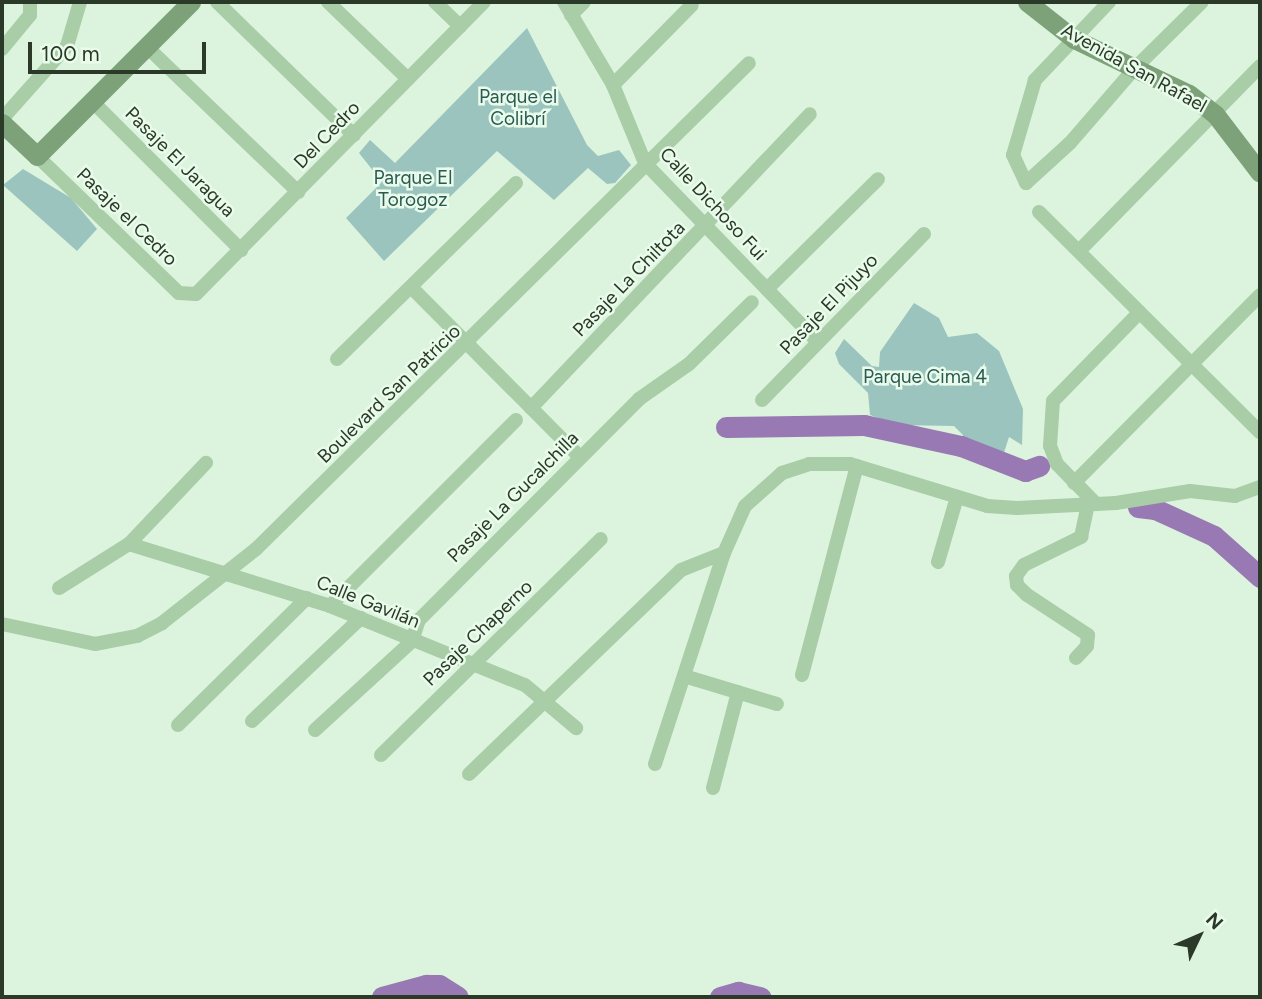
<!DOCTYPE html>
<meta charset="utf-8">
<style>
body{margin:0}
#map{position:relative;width:1262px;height:999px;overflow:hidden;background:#dcf4dd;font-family:Figtree,sans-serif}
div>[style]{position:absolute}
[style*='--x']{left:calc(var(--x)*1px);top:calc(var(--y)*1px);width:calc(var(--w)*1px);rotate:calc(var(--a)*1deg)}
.green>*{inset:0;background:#9bc4be}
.river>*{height:21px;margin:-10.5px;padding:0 10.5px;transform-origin:10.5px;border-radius:10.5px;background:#9979b3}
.street>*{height:14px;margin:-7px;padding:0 7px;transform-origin:7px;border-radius:7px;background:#a8cda7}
.secondary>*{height:19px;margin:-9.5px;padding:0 9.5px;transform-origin:9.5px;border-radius:9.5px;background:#7da178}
span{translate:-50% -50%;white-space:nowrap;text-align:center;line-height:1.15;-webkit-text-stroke:5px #e9fbea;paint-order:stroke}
.street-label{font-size:19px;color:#2b3928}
.park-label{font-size:19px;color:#2a5954}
.frame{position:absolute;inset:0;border:4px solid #2b3928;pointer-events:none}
.north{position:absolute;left:1164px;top:901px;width:70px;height:70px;-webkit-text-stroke:5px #e9fbea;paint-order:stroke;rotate:46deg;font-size:19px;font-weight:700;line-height:28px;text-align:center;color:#2b3928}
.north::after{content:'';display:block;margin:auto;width:24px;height:32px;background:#2b3928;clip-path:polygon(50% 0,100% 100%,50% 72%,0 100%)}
.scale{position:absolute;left:28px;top:42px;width:178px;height:32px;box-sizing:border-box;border:4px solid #2b3928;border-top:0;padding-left:9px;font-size:21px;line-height:24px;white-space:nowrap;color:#2b3928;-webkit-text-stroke:5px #e9fbea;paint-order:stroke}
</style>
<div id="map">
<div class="green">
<div style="clip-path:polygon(527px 28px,587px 145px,598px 156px,619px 150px,631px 165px,615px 183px,607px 184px,588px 168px,554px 200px,497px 151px,384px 261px,346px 218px,382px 182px,359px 153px,370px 140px,395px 163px)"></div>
<div style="clip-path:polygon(23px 169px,71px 198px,97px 229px,77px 251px,3px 185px)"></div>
<div style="clip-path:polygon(914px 303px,939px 318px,948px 337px,977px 333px,999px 351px,1023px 409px,1022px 445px,1009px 437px,1000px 465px,981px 456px,983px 450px,961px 446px,963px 435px,954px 426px,898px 425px,870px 415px,868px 393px,839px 364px,835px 353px,844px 339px,872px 366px,879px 367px,880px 352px)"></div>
</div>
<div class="river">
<div style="--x:726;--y:427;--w:138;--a:-0.8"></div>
<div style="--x:864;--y:425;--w:99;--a:12.2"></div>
<div style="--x:961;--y:446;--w:69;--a:21.3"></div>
<div style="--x:1025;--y:471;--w:15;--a:-20"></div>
<div style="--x:1138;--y:507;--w:17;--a:7"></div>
<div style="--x:1155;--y:509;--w:65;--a:24.6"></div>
<div style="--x:1214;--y:536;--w:62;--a:41.7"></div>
<div style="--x:382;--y:997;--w:46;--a:-15.3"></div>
<div style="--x:426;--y:985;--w:13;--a:0"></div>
<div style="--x:439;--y:985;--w:22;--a:32"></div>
<div style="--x:720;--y:997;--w:19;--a:-16"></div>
<div style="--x:738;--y:992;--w:23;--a:13"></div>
</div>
<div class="street">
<div style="--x:217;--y:2;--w:191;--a:44.2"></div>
<div style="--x:328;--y:2;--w:111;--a:43.9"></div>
<div style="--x:435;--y:2;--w:35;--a:44"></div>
<div style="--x:564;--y:2;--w:96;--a:59.4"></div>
<div style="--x:613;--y:85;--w:84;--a:67.7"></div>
<div style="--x:645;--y:163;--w:249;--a:46"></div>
<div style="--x:1109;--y:2;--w:108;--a:133.5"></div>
<div style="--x:1035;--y:80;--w:78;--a:106.3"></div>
<div style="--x:1013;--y:155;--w:31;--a:65"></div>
<div style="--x:1026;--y:183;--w:59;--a:-42.3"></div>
<div style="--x:1070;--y:143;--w:98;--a:-49.1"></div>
<div style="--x:1134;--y:69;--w:95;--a:-44.6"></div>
<div style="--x:571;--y:15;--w:18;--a:-45"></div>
<div style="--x:146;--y:46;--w:211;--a:43.8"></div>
<div style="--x:2;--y:49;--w:44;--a:-50.5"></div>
<div style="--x:30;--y:15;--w:13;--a:-90"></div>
<div style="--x:613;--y:85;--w:112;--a:-45.4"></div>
<div style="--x:92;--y:101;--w:211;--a:45"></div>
<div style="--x:2;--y:119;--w:98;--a:-48.3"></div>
<div style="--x:67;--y:46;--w:46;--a:-73.5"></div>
<div style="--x:37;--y:156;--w:197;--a:44"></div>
<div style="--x:179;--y:293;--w:17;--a:3"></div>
<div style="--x:196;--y:294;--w:410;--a:-45.4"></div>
<div style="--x:1039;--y:212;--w:312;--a:44.9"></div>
<div style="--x:1079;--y:251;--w:259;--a:-45.6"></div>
<div style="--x:411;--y:287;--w:240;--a:45.2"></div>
<div style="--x:767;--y:289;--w:156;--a:-44.7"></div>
<div style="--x:337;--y:359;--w:251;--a:-44.5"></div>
<div style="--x:762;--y:400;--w:232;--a:-45.7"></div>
<div style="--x:531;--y:408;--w:405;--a:-46.5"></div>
<div style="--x:1074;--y:483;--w:264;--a:-45.3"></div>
<div style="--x:1096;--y:504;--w:56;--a:-134.3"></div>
<div style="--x:1057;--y:464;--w:19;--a:-111"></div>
<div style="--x:1050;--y:446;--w:45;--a:-86.2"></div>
<div style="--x:1053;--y:401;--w:124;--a:-45.7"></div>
<div style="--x:129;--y:544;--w:210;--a:17.1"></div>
<div style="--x:330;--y:606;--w:210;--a:22.1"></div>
<div style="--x:525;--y:685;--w:67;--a:40.1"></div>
<div style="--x:938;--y:562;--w:68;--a:-73.7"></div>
<div style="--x:59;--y:588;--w:83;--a:-32.2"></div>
<div style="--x:129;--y:544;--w:112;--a:-46.5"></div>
<div style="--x:330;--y:606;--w:263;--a:-45"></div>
<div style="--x:2;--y:624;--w:95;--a:12.1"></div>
<div style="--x:95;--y:644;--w:43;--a:-10.8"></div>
<div style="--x:137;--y:636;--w:28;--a:-27"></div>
<div style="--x:162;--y:623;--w:120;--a:-38.2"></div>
<div style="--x:256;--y:549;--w:692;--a:-44.59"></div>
<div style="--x:1076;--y:658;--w:16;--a:-47"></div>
<div style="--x:1087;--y:646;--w:11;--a:-85"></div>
<div style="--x:1088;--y:635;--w:73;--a:-146.7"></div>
<div style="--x:1027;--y:595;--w:14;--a:-135"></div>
<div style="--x:1017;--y:585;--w:9;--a:-96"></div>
<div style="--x:1016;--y:576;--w:14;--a:-54"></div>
<div style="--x:1024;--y:565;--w:64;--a:-26.2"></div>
<div style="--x:1081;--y:537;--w:34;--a:-78"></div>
<div style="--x:802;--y:675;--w:216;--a:-75.3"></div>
<div style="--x:684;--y:676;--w:97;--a:16.8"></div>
<div style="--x:252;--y:721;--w:150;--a:-43.4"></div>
<div style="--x:178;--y:725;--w:181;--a:-44.6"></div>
<div style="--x:315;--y:730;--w:132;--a:-42.5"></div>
<div style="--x:412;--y:641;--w:22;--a:-72"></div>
<div style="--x:419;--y:620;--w:312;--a:-45.1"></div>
<div style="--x:639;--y:399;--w:61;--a:-35"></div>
<div style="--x:689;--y:364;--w:88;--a:-44.5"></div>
<div style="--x:381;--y:755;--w:308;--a:-44.5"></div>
<div style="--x:655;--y:764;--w:222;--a:-71.9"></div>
<div style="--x:724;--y:553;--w:51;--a:-65.9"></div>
<div style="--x:745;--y:506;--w:50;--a:-41.7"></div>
<div style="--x:782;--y:473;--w:28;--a:-18"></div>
<div style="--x:809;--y:464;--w:41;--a:0"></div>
<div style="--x:850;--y:464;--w:143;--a:17"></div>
<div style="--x:987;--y:506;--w:30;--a:4"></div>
<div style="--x:1017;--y:508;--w:99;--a:-2.9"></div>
<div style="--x:1116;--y:503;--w:75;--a:-9.2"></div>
<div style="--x:1190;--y:491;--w:45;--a:6.3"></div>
<div style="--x:1235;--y:496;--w:27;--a:-20"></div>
<div style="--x:469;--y:774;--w:294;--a:-43.9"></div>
<div style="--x:681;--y:570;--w:46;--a:-21.6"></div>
<div style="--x:713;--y:788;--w:99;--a:-75.4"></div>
</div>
<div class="secondary">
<div style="--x:1027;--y:2;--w:60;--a:38.2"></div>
<div style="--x:1074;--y:39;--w:127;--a:25.6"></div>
<div style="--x:1189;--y:94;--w:33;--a:38"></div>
<div style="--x:1215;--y:114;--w:74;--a:52.7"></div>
<div style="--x:2;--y:123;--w:48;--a:43.3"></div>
<div style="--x:37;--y:156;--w:218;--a:-45"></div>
</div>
<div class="street-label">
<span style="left:1134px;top:68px;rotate:29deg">Avenida San Rafael</span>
<span style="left:327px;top:135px;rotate:-46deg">Del Cedro</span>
<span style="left:180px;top:162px;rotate:45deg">Pasaje El Jaragua</span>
<span style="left:713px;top:204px;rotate:47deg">Calle Dichoso Fui</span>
<span style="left:127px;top:217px;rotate:44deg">Pasaje el Cedro</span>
<span style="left:629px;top:279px;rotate:-46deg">Pasaje La Chiltota</span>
<span style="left:829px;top:304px;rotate:-46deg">Pasaje El Pijuyo</span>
<span style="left:389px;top:394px;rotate:-44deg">Boulevard San Patricio</span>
<span style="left:513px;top:497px;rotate:-45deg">Pasaje La Gucalchilla</span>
<span style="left:368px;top:602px;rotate:22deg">Calle Gavilán</span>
<span style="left:478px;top:633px;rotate:-44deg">Pasaje Chaperno</span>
</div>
<div class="park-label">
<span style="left:518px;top:108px">Parque el<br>Colibrí</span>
<span style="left:413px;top:189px">Parque El<br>Torogoz</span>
<span style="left:925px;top:377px">Parque Cima 4</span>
</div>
<div class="frame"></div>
<div class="north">N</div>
<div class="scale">100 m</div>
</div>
